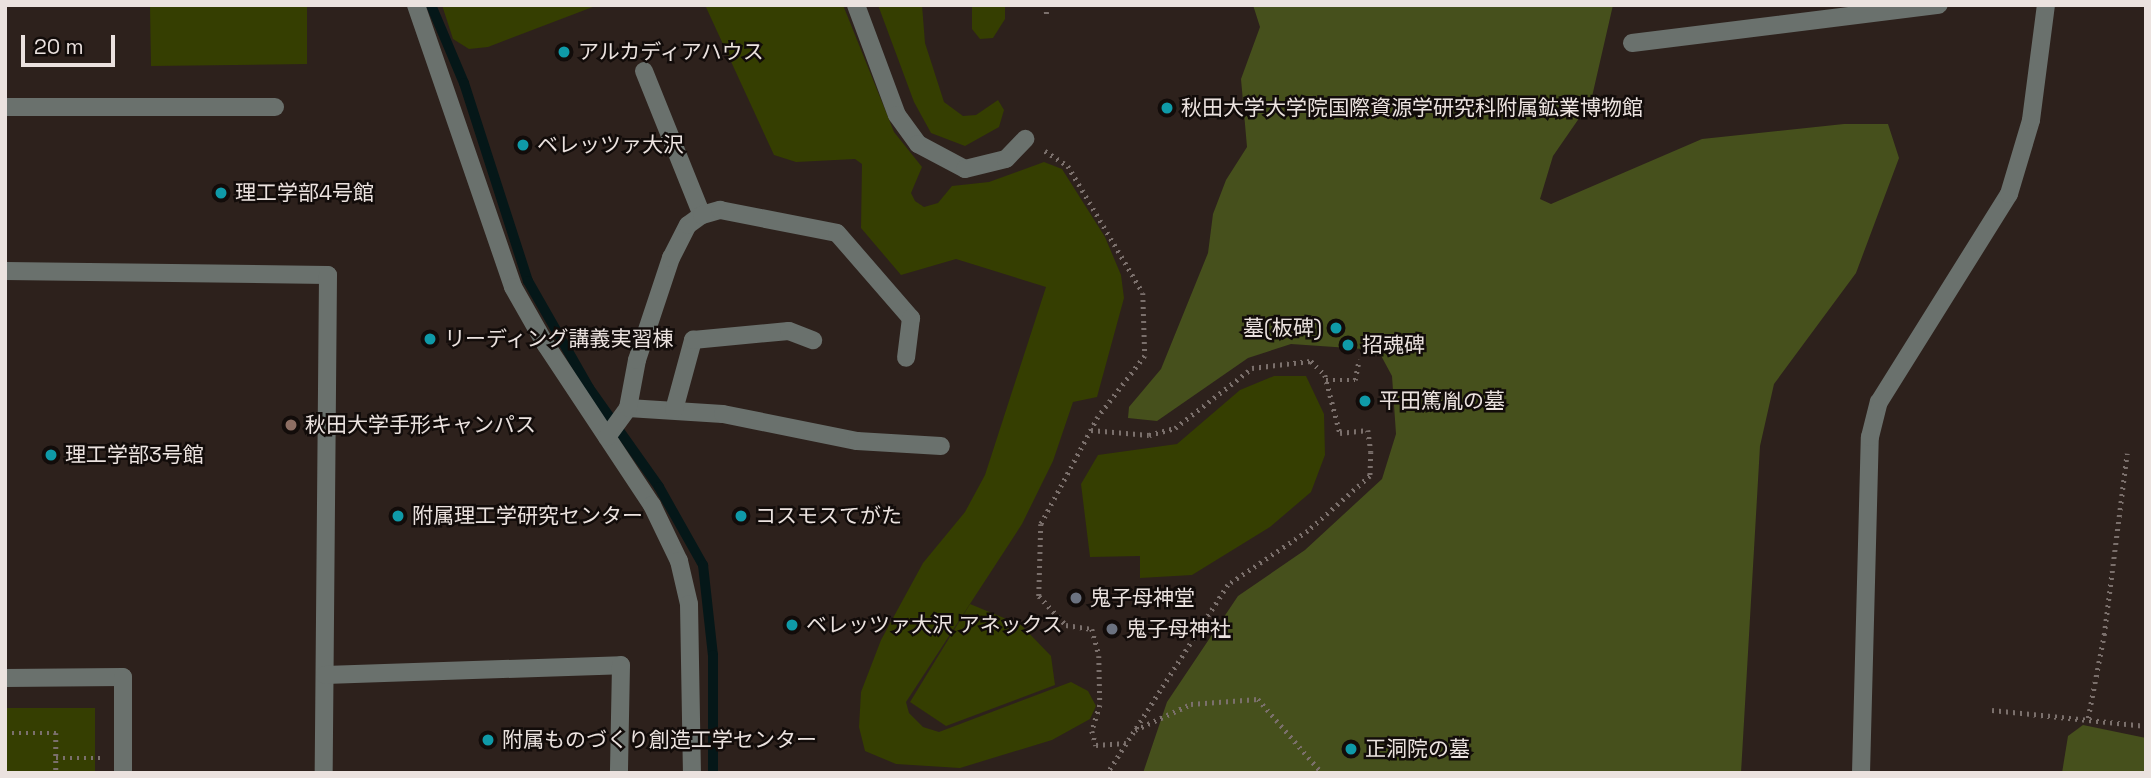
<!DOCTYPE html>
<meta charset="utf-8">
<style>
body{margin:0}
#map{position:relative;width:2151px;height:778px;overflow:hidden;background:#2d211c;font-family:"Space Grotesk","Noto Sans JP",sans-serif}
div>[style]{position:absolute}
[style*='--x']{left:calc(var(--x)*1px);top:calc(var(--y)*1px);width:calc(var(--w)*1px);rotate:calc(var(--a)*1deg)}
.green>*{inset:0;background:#353e01}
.forest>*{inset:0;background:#46501c}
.stream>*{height:10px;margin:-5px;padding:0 5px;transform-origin:5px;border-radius:5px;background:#051718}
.path>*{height:4.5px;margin-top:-2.25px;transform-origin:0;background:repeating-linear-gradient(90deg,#7b706c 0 2px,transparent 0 7px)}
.minor>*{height:18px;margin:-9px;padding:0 9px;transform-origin:9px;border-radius:9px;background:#6a716d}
.dots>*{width:19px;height:19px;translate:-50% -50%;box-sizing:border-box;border:4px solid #120c0a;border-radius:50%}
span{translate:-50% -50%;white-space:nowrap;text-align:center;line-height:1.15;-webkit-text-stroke:5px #120c0a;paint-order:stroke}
.poi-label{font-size:21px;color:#ebe2df}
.left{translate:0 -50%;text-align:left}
.right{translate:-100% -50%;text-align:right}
.frame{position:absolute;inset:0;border:7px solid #ebe2df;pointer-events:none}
.scale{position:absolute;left:21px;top:35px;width:94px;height:32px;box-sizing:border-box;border:4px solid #ebe2df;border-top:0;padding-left:9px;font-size:21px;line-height:24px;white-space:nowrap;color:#ebe2df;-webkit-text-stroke:5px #120c0a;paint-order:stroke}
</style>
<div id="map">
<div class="green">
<div style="clip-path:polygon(150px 5px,307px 5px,307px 64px,151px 66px)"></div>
<div style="clip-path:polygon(442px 5px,598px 5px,488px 47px,469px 49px,453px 39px)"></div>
<div style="clip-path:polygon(705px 5px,843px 5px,894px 132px,922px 167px,911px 193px,915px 201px,924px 207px,938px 203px,952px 186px,989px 182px,1044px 162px,1062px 169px,1105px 237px,1121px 275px,1124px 298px,1097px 397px,1073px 402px,1053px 461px,1022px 524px,906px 702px,909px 713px,923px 727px,939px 732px,1071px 682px,1088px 691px,1096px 706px,1090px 719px,1052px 740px,960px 768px,896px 764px,865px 751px,859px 727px,861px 692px,881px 640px,923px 563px,965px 512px,985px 475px,1046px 287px,956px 259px,901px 275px,861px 228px,862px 164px,855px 159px,796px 162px,774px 155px)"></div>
<div style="clip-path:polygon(878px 5px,922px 5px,925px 43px,944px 102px,963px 116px,976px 115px,998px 100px,1004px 110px,999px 127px,965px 146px,931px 133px,914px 102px)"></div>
<div style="clip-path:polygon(972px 5px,1005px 5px,1005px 19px,993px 38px,980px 39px,972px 29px)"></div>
<div style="clip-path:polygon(1274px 376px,1306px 376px,1324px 414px,1325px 455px,1311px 492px,1270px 527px,1192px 575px,1140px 578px,1140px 556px,1090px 557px,1081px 484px,1098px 455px,1177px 444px,1240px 390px)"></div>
<div style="clip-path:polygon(970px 604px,1021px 625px,1051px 656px,1055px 685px,946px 726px,910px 702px)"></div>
<div style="clip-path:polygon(5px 708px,95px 708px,95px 773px,5px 773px)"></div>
</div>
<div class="forest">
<div style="clip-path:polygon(1253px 5px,1613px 5px,1591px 101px,1553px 156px,1540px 199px,1551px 204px,1702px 139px,1844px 124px,1888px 124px,1899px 158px,1856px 273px,1774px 384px,1760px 446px,1741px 773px,1143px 773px,1167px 702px,1238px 596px,1305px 550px,1382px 479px,1396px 434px,1392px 376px,1378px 350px,1291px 344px,1248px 358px,1157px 421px,1128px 418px,1129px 407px,1161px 369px,1208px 253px,1213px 214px,1226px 180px,1247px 147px,1241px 79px,1260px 27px)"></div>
<div style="clip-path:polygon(2083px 725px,2146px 738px,2146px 773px,2062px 773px,2068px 736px)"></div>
</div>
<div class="stream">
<div style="--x:431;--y:5;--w:85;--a:67.1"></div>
<div style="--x:464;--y:83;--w:208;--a:72.1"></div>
<div style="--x:528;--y:281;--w:123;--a:60.3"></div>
<div style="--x:589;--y:388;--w:121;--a:54.7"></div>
<div style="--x:659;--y:487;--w:90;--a:60.6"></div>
<div style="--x:703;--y:565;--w:91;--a:83.7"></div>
<div style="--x:713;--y:655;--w:118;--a:90"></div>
</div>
<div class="path">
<div style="--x:1046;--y:5;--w:12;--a:85"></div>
<div style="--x:1045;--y:151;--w:27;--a:33"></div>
<div style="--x:1068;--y:166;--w:147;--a:59.4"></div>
<div style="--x:1143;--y:293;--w:63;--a:88.2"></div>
<div style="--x:1145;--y:356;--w:77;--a:127.6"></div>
<div style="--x:1098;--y:417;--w:121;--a:118"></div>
<div style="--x:1041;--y:524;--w:72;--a:91.6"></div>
<div style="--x:1039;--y:596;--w:40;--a:47"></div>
<div style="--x:1066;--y:625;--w:26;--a:9"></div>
<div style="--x:1092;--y:629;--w:28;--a:75"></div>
<div style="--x:1099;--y:656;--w:49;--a:88.8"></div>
<div style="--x:1100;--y:705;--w:27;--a:107"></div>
<div style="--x:1092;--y:731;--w:15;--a:74"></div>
<div style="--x:1096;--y:745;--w:30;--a:-4"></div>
<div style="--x:1326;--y:380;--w:29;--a:0"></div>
<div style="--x:1355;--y:380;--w:21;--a:-79"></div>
<div style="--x:1091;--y:430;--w:58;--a:4.9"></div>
<div style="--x:1149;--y:435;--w:27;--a:-15"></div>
<div style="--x:1175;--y:428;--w:98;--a:-37.9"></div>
<div style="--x:1252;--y:368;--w:59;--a:-6.8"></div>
<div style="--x:1311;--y:361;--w:20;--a:45"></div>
<div style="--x:1325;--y:375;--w:60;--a:75.5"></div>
<div style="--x:1340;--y:433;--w:28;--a:-6"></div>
<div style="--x:1368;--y:430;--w:22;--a:82"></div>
<div style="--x:1371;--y:452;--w:24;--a:92"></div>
<div style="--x:1370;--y:476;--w:83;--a:138.4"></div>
<div style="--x:1308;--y:531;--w:97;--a:146"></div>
<div style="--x:1228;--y:585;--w:223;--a:122.6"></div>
<div style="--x:1992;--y:710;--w:155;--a:5.9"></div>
<div style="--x:2088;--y:718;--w:85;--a:-79.1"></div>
<div style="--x:2104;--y:635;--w:183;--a:-82.8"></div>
<div style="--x:1135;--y:730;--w:62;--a:-24.9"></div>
<div style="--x:1191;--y:704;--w:67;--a:-4.3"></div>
<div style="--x:1258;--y:699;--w:98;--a:49.1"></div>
<div style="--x:5;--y:733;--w:51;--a:0"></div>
<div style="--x:56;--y:733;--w:40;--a:90"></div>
<div style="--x:56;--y:758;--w:45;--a:0"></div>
</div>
<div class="minor">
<div style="--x:416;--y:5;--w:298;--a:71"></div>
<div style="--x:513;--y:287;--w:67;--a:60.4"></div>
<div style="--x:546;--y:345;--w:192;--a:56.5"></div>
<div style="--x:652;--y:505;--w:62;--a:64.3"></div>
<div style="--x:679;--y:561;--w:44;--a:76.9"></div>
<div style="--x:689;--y:604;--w:169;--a:89"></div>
<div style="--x:856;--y:5;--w:117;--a:69.6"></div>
<div style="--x:897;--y:115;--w:36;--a:54"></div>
<div style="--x:918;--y:144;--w:53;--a:28"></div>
<div style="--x:965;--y:169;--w:42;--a:-13.7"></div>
<div style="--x:1006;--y:159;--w:28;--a:-46"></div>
<div style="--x:1632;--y:43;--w:309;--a:-7.1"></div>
<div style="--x:644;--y:71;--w:155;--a:68.1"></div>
<div style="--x:5;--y:107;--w:270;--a:0"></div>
<div style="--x:5;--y:271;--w:323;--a:0.7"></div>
<div style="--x:328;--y:275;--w:498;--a:90.5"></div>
<div style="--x:628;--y:408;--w:95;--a:3.6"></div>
<div style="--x:723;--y:414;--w:137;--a:11.4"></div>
<div style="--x:857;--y:441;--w:84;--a:3.4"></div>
<div style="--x:674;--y:410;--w:73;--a:-74.8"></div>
<div style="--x:693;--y:340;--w:96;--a:-5.4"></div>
<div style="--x:789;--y:331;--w:26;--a:21"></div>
<div style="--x:607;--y:437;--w:36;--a:-54"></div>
<div style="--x:628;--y:408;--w:49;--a:-79.4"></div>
<div style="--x:637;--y:360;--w:108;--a:-71.6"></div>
<div style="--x:671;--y:258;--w:37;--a:-63"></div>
<div style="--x:688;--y:225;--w:17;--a:-36"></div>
<div style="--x:702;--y:215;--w:19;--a:-16"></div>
<div style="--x:720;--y:210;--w:119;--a:11.1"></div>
<div style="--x:837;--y:233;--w:113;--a:49"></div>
<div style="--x:911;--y:318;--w:40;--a:97.1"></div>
<div style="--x:325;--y:675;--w:296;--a:-1.9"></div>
<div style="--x:621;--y:665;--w:108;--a:91.1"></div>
<div style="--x:5;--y:678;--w:118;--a:-0.5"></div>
<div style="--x:123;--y:677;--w:96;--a:90"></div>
<div style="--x:1861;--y:773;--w:336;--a:-88.5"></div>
<div style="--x:1870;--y:437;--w:36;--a:-76"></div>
<div style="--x:1879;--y:402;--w:245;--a:-58"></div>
<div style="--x:2009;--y:194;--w:77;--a:-73.4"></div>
<div style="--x:2031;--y:120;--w:116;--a:-82.6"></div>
</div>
<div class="dots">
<div style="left:564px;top:52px;background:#0f9aa8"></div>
<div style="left:1167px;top:108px;background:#0f9aa8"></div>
<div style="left:523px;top:145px;background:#0f9aa8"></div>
<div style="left:221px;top:193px;background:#0f9aa8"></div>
<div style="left:1336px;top:328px;background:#0f9aa8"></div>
<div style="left:430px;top:339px;background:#0f9aa8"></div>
<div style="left:1348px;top:345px;background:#0f9aa8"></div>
<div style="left:1365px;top:401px;background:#0f9aa8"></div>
<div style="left:291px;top:425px;background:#8d6e63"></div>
<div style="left:51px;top:455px;background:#0f9aa8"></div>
<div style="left:398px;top:516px;background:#0f9aa8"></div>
<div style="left:741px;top:516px;background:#0f9aa8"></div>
<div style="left:1076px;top:598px;background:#6b7280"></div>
<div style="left:792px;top:625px;background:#0f9aa8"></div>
<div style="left:1112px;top:629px;background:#6b7280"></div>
<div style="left:488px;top:740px;background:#0f9aa8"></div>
<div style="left:1351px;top:749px;background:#0f9aa8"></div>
</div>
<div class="poi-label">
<span class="left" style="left:578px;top:52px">アルカディアハウス</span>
<span class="left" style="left:1181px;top:108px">秋田大学大学院国際資源学研究科附属鉱業博物館</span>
<span class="left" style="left:537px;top:145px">ベレッツァ大沢</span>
<span class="left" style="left:235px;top:193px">理工学部4号館</span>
<span class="right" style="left:1322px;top:328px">墓(板碑)</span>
<span class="left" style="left:444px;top:339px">リーディング講義実習棟</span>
<span class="left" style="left:1362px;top:345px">招魂碑</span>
<span class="left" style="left:1379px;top:401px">平田篤胤の墓</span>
<span class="left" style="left:305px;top:425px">秋田大学手形キャンパス</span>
<span class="left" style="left:65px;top:455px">理工学部3号館</span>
<span class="left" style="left:412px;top:516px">附属理工学研究センター</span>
<span class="left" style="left:755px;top:516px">コスモスてがた</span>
<span class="left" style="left:1090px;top:598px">鬼子母神堂</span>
<span class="left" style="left:806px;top:625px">ベレッツァ大沢 アネックス</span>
<span class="left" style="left:1126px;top:629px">鬼子母神社</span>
<span class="left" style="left:502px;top:740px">附属ものづくり創造工学センター</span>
<span class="left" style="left:1365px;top:749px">正洞院の墓</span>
</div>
<div class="frame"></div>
<div class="scale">20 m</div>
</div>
